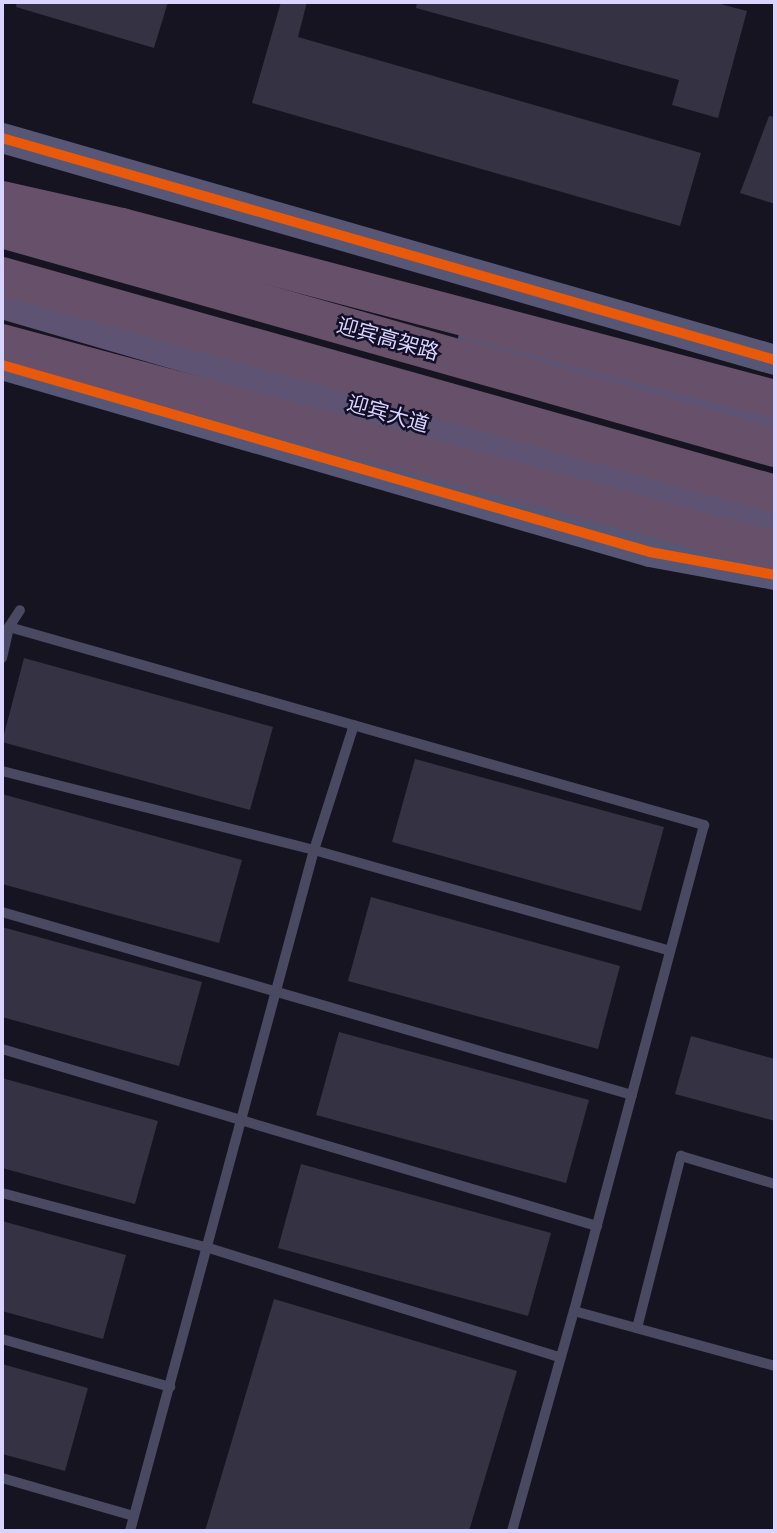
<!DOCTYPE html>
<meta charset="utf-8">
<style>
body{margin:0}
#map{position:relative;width:777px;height:1533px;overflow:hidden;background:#161421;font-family:Signika,"Noto Sans SC",sans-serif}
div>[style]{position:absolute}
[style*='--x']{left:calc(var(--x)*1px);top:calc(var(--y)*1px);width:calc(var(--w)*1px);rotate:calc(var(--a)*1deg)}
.building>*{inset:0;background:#343243}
.lane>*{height:10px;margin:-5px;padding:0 5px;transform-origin:5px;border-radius:5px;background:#4a4962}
.secondary>*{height:30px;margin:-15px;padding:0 15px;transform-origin:15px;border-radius:15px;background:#575674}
.primary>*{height:33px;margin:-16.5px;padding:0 16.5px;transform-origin:16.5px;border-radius:16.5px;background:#5e5373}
.highway>*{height:38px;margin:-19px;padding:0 19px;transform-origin:19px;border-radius:19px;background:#67516a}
.cycleway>*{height:10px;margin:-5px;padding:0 5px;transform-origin:5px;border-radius:5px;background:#e8590c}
span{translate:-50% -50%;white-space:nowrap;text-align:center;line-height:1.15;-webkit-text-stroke:5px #130f26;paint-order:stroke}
.street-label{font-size:21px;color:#d9d4ff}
.frame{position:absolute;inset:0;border:4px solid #d9d4ff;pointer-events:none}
</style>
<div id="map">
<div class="building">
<div style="clip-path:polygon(17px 2px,168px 2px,154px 48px,16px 7px)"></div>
<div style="clip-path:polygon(281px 2px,307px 2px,298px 37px,701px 153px,680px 226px,252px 103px)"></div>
<div style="clip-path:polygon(417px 2px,713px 2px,747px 11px,718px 118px,672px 105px,679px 80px,416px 8px)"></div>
<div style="clip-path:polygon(769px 116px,775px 117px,775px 204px,740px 193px)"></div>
<div style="clip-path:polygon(24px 658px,273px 727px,250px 810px,2px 742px)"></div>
<div style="clip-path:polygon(415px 759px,664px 827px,641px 911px,392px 842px)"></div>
<div style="clip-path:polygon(2px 794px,242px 860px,219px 943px,2px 884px)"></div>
<div style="clip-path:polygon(371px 897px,620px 966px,598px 1049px,348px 981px)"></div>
<div style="clip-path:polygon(2px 927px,202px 982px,179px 1066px,2px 1017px)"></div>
<div style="clip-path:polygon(339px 1032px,589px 1100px,566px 1183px,316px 1115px)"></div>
<div style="clip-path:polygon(691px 1036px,775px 1059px,775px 1121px,675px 1094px)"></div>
<div style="clip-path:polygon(2px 1078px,158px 1121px,135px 1204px,2px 1168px)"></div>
<div style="clip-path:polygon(301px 1164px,551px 1233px,528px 1316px,278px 1248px)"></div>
<div style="clip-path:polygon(2px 1221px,126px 1255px,103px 1339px,2px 1311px)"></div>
<div style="clip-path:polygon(274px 1299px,517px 1371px,469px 1531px,205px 1531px)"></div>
<div style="clip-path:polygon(2px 1364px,88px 1388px,65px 1471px,2px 1454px)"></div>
</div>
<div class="lane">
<div style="--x:9;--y:627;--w:723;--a:15.9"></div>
<div style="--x:704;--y:825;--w:503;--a:104.98"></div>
<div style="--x:2;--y:658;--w:32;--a:-77"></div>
<div style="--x:9;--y:627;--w:20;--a:-57"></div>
<div style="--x:2;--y:771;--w:322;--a:14.2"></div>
<div style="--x:314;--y:850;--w:370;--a:15.8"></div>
<div style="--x:2;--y:912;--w:656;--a:16.2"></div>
<div style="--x:2;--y:1049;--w:621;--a:16.57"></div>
<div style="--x:2;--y:1193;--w:214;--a:14.9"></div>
<div style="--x:209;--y:1248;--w:368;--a:17.3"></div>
<div style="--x:637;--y:1328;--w:178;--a:-75.7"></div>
<div style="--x:681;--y:1156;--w:98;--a:16.6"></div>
<div style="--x:2;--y:1339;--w:175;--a:15.9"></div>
<div style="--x:2;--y:1478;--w:137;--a:16.1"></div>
<div style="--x:130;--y:1531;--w:705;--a:-74.88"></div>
<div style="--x:314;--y:850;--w:131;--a:-72.3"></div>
<div style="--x:512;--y:1531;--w:229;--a:-74.3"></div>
<div style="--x:574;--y:1311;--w:208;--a:15.3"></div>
</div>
<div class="secondary">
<div style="--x:2;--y:138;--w:804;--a:16.02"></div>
<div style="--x:2;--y:365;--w:674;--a:16.1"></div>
<div style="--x:650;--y:552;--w:127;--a:10.4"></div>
</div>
<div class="primary">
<div style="--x:2;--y:302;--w:805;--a:16.23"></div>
<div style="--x:474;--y:339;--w:313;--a:15.8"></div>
</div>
<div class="highway">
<div style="--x:2;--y:200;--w:123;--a:12.7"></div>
<div style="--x:122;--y:227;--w:675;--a:14.76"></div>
<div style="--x:2;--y:229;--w:803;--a:15.82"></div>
<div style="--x:2;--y:276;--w:803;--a:15.75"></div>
<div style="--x:2;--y:343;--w:800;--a:15.06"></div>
</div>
<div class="cycleway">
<div style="--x:2;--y:138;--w:804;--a:16.02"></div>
<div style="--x:2;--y:365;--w:674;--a:16.1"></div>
<div style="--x:650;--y:552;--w:127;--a:10.4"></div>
</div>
<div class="street-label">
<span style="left:388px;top:339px;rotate:16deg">迎宾高架路</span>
<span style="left:388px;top:414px;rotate:16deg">迎宾大道</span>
</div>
<div class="frame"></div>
</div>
